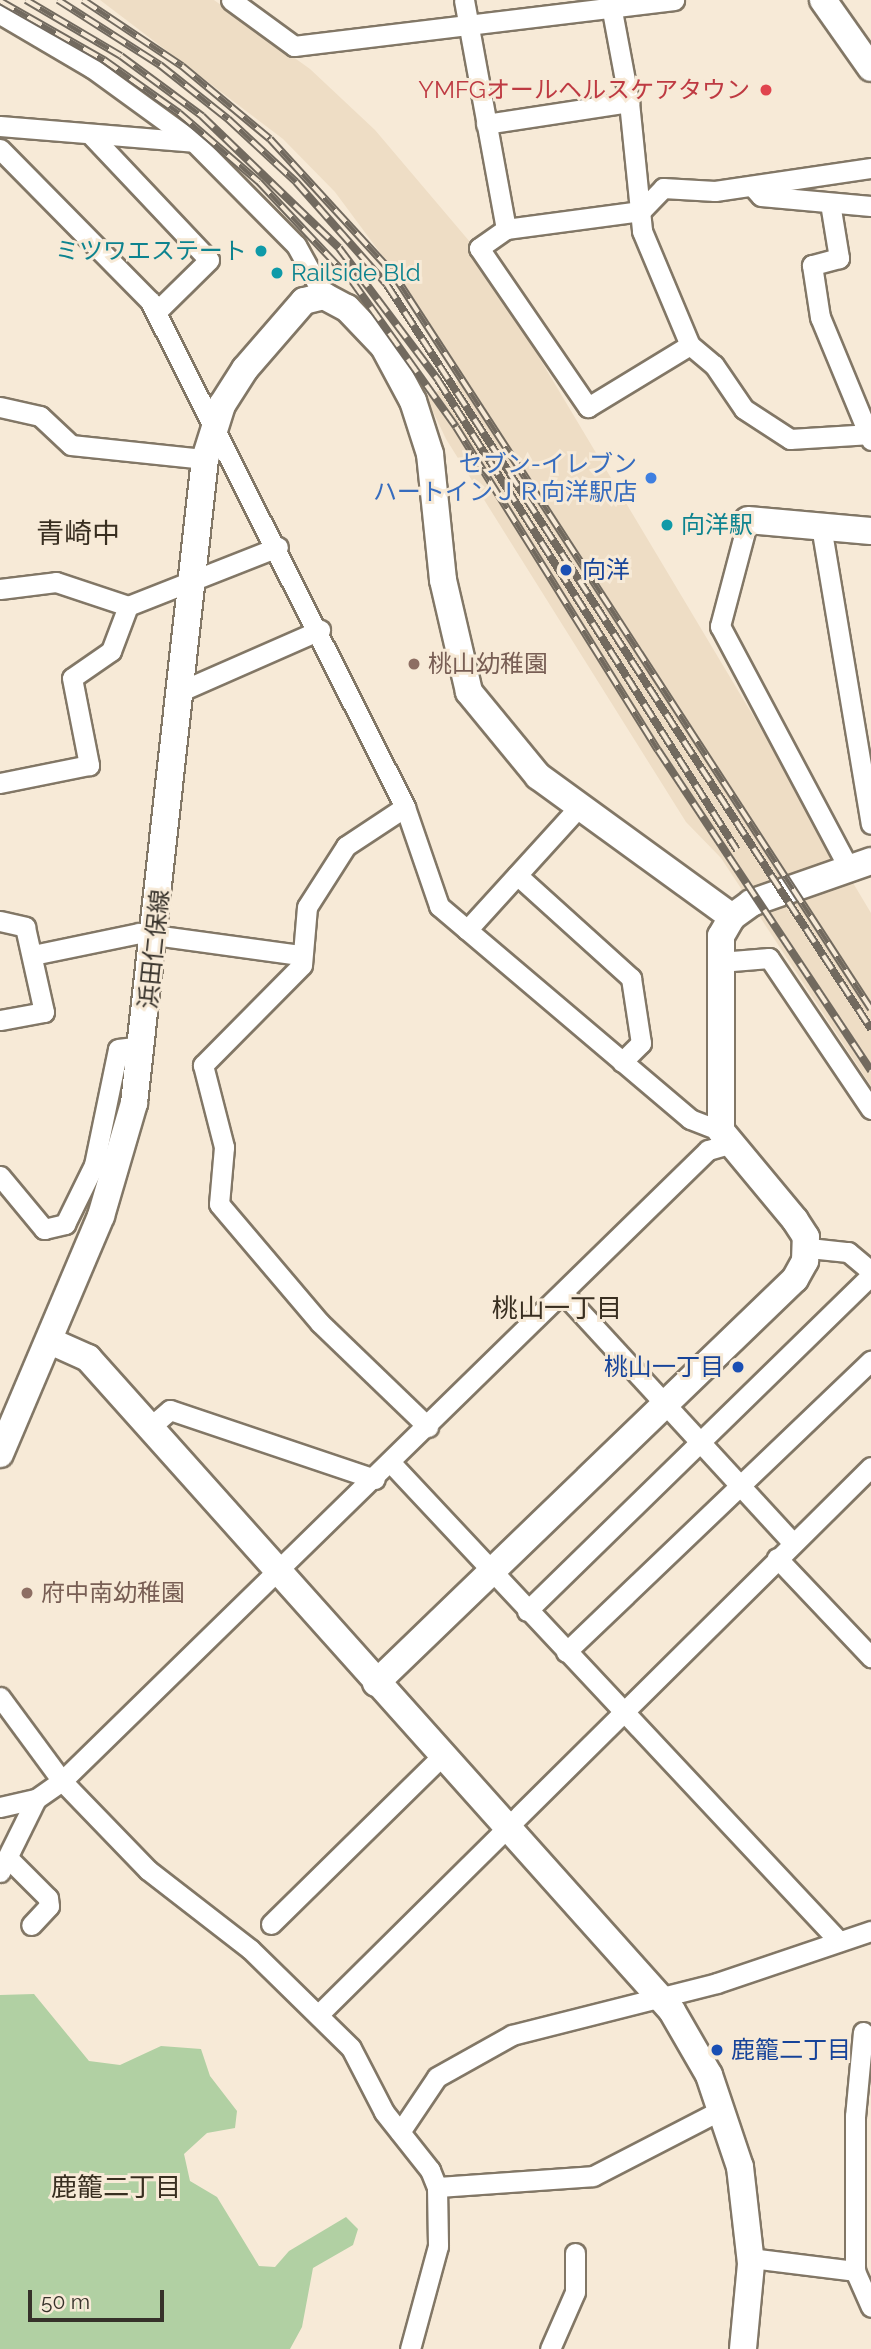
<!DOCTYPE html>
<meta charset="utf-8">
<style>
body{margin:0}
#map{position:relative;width:871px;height:2349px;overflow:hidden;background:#f7ead7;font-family:Raleway,"Noto Sans JP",sans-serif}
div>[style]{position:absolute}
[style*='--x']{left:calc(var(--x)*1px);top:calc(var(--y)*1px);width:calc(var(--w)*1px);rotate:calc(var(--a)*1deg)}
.built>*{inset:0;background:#eeddc5}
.green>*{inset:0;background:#b1d0a3}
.roads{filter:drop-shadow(2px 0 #827766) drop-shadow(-2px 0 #827766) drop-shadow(0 2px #827766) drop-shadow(0 -2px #827766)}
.street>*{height:19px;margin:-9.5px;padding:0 9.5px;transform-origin:9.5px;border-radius:9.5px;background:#fff}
.secondary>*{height:26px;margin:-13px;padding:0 13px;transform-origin:13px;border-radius:13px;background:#fff}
.rail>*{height:8px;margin-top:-4px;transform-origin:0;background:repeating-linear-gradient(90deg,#f7ead7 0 16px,#726a5f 0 32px);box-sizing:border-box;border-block:2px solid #726a5f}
.dots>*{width:19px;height:19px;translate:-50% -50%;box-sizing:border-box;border:4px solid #f7ead7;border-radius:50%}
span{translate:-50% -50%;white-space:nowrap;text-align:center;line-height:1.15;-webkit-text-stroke:6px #f7ead7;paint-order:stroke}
.health-label{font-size:24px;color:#be3a42}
.right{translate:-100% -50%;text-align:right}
.culture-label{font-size:24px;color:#0d838f}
.left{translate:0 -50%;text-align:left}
.shop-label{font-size:24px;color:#366cbe}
.transit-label{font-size:24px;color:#164399}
.education-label{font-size:24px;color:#785e54}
.street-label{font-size:24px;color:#36312a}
.neighbourhood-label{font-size:26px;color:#382e20}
.quarter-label{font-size:28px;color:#382e20}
.scale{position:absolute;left:28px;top:2290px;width:136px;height:32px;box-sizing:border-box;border:4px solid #36312a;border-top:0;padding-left:9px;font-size:21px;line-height:24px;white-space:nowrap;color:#36312a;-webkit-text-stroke:5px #f7ead7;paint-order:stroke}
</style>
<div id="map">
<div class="built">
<div style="clip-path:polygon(100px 0,214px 0,310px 69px,375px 130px,470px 242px,871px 913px,871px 1086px,721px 858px,686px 822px,446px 439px,426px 397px,458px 381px,407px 289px,335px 192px,283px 139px)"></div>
</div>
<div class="green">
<div style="clip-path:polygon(34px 1994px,89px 2061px,120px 2065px,161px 2046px,201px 2049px,210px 2076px,237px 2111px,235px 2128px,207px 2133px,184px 2154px,190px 2181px,217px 2197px,259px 2266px,275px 2267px,289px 2251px,346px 2217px,358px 2229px,353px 2245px,313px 2268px,302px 2327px,290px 2349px,0 2349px,0 1995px)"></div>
</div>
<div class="roads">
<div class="street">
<div style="--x:231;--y:0;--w:78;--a:36.1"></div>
<div style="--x:294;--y:46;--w:383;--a:-6.9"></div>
<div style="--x:464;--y:0;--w:233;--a:79.6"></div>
<div style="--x:506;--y:229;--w:33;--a:145"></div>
<div style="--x:479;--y:248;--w:193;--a:55.6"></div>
<div style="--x:588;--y:407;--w:119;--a:-31.3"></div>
<div style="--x:610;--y:0;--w:104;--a:79.4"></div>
<div style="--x:629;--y:102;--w:130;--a:84.2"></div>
<div style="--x:642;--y:231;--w:124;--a:67.2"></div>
<div style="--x:690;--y:345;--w:31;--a:40"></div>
<div style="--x:714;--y:365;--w:53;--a:55.7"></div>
<div style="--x:744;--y:409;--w:55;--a:33.1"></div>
<div style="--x:790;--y:439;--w:81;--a:-3.5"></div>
<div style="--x:0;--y:14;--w:107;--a:30.4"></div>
<div style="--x:92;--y:68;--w:126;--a:36"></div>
<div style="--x:194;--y:142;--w:145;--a:45.3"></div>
<div style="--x:296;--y:245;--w:58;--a:61.2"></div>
<div style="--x:486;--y:124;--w:145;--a:-8.7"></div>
<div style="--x:0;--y:126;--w:194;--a:4.7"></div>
<div style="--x:90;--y:134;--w:173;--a:46.6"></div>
<div style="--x:209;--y:260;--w:74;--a:135.5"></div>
<div style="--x:0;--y:149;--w:214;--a:45.4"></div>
<div style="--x:150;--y:301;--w:567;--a:63.25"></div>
<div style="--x:405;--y:807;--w:105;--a:71"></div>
<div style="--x:439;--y:906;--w:329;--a:40.3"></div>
<div style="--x:690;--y:1119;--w:33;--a:21"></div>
<div style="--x:752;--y:186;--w:13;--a:48"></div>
<div style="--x:761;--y:196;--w:110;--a:5.2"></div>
<div style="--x:830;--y:203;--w:56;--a:80.7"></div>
<div style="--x:839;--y:258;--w:28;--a:165"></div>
<div style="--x:812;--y:265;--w:53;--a:81.3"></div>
<div style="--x:820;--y:317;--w:133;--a:67.5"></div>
<div style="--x:506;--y:229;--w:136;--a:-7.6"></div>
<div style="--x:641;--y:211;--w:32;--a:-46"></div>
<div style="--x:663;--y:188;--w:52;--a:3.3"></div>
<div style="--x:715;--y:191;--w:158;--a:-8.4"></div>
<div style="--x:0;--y:407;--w:41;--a:12.7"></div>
<div style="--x:40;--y:416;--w:42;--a:43.1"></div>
<div style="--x:71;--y:445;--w:135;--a:6"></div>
<div style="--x:748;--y:520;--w:110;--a:104.8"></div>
<div style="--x:720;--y:626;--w:271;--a:62"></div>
<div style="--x:821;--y:526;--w:302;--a:80.5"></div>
<div style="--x:0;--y:589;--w:56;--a:-7.1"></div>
<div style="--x:56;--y:582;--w:76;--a:18.4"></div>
<div style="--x:128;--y:606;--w:48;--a:110.7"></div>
<div style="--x:111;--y:651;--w:47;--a:145.3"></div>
<div style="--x:72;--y:678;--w:89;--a:78.9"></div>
<div style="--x:89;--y:765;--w:91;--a:168.6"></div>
<div style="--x:128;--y:606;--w:161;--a:-21.5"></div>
<div style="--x:181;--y:691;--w:152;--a:-23.7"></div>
<div style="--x:405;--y:807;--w:71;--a:146.5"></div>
<div style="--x:346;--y:846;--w:72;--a:122.6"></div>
<div style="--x:307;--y:907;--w:58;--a:94.9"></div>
<div style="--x:302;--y:965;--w:141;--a:134.7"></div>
<div style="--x:203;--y:1065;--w:85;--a:75.6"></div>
<div style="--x:224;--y:1147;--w:57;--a:95"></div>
<div style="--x:219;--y:1204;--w:156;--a:49.7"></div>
<div style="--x:320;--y:1323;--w:150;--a:43.9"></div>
<div style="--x:517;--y:875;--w:154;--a:42.1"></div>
<div style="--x:631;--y:978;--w:66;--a:81.3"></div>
<div style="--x:641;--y:1043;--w:27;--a:135"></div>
<div style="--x:0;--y:921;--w:26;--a:13"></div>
<div style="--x:25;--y:927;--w:87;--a:77.4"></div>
<div style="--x:44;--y:1012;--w:45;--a:169.7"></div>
<div style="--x:467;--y:930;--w:165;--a:-47.7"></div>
<div style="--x:33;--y:955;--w:108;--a:-11.7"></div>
<div style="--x:139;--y:933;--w:162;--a:7.8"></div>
<div style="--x:720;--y:962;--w:49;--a:-4.7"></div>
<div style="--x:769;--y:958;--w:182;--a:56"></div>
<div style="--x:0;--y:1176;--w:69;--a:50.3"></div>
<div style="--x:44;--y:1229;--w:22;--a:-13"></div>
<div style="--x:65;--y:1224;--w:66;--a:-63.8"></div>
<div style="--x:94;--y:1165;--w:118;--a:-78.3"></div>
<div style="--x:118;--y:1049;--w:25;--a:-7"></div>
<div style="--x:809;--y:1248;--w:39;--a:6"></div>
<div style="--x:848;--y:1252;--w:30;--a:40"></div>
<div style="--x:563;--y:1293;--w:340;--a:47.4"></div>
<div style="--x:148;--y:1429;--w:29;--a:-41"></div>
<div style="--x:170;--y:1410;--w:216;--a:18.6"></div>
<div style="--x:391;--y:1463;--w:655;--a:46.86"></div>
<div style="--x:777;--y:1558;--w:137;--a:46.5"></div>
<div style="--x:527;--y:1611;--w:481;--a:-44.3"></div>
<div style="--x:566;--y:1652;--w:422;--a:-43.7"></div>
<div style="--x:0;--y:1697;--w:104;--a:53.6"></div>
<div style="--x:62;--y:1781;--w:124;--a:46"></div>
<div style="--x:148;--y:1870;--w:129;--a:37.8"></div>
<div style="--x:250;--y:1949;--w:141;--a:44.4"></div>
<div style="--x:351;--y:2048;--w:72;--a:62.7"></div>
<div style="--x:384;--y:2112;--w:74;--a:51.6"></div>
<div style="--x:430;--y:2170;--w:18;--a:68"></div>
<div style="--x:437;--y:2187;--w:59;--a:89"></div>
<div style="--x:438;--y:2246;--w:107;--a:105.2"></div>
<div style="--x:0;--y:1807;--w:37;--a:-13"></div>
<div style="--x:36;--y:1799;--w:32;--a:-35"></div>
<div style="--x:62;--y:1781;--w:903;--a:-44.33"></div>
<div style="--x:708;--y:1150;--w:22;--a:-16"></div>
<div style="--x:9;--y:1859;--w:55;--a:45"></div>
<div style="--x:48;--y:1898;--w:8;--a:83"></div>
<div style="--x:49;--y:1906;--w:26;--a:133"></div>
<div style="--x:0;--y:1872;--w:81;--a:-63.7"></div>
<div style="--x:271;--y:1924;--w:240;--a:-44.5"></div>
<div style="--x:319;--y:2014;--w:777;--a:-44.74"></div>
<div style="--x:863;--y:2032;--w:84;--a:95.4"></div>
<div style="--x:855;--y:2116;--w:155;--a:90"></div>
<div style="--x:855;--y:2271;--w:39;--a:66"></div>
<div style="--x:400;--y:2132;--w:66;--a:-56.1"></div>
<div style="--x:437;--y:2077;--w:86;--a:-29.2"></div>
<div style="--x:512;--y:2035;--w:211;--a:-14.2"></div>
<div style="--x:717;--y:1983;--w:163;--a:-18.7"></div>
<div style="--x:437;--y:2187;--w:156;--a:-4"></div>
<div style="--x:593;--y:2176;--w:146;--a:-27.3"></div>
<div style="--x:751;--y:2258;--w:105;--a:7.1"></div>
<div style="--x:550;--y:2349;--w:62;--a:-66.3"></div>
<div style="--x:575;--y:2292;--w:39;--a:-90"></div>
</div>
<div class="secondary">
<div style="--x:823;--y:0;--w:83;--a:54.8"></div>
<div style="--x:748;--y:520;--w:123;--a:5.1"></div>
<div style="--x:50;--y:1341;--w:42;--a:24.1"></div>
<div style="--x:88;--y:1358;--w:876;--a:48.19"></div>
<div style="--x:672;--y:2011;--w:74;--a:60"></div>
<div style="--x:709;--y:2075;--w:97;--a:71.4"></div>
<div style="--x:740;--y:2167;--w:98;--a:83.5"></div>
<div style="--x:751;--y:2264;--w:85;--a:95.4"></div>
<div style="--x:0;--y:1454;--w:259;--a:-67"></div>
<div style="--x:101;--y:1216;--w:118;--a:-73.7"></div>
<div style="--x:134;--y:1103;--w:648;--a:-83.71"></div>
<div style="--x:205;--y:459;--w:57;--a:-72.5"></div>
<div style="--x:222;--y:405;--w:43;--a:-57.4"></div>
<div style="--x:245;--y:369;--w:90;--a:-49.1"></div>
<div style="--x:304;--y:301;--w:21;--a:-14"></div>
<div style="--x:324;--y:296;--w:26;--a:28"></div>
<div style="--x:347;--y:308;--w:54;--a:46.5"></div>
<div style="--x:384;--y:347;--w:61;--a:61.8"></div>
<div style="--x:413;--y:401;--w:56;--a:72.2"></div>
<div style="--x:430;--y:454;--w:127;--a:84.1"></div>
<div style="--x:443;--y:580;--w:115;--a:76.9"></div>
<div style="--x:469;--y:692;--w:109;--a:50.6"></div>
<div style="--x:538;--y:776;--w:240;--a:36"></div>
<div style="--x:376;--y:1683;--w:582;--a:-43.96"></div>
<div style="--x:795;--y:1279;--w:21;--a:-61"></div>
<div style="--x:805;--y:1261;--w:24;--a:-88"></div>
<div style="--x:806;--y:1237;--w:20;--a:-123"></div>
<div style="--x:795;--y:1220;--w:116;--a:-129.7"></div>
<div style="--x:721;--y:1131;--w:195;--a:-90"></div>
<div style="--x:721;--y:936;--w:22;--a:-60"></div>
<div style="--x:732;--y:917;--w:24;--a:-36"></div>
<div style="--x:751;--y:903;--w:127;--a:-19.3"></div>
</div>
</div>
<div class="rail">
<div style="--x:26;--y:0;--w:110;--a:30.5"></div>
<div style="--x:121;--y:56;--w:101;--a:36.5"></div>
<div style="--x:202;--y:116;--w:190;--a:43.9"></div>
<div style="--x:339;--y:248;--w:165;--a:53.1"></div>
<div style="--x:438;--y:380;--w:557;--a:57.54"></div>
<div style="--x:58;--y:0;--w:121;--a:32.5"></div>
<div style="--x:160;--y:65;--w:87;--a:38.5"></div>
<div style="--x:228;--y:119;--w:93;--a:42.8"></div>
<div style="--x:296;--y:182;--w:137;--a:48.5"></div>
<div style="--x:387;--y:285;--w:888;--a:56.95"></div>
<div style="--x:83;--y:0;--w:119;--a:33.7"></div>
<div style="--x:182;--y:66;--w:114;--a:39.7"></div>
<div style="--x:270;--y:139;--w:180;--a:47.5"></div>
<div style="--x:392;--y:272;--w:879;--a:56.98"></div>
<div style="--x:0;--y:1;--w:120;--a:29.6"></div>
<div style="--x:104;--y:60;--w:92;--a:35.2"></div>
<div style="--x:179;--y:113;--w:106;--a:40.8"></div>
<div style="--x:259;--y:182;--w:136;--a:46.8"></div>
<div style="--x:352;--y:281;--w:179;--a:54.5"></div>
<div style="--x:456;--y:427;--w:381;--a:58"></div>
<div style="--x:658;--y:750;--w:385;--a:56.4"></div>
</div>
<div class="dots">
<div style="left:766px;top:90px;background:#e0444e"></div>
<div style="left:261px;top:251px;background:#0f9aa8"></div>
<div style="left:277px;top:273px;background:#0f9aa8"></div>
<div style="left:651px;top:478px;background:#3f7fe0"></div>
<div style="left:667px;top:525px;background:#0f9aa8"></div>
<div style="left:566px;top:570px;background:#1a4fb4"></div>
<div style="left:414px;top:664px;background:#8d6e63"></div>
<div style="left:738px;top:1367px;background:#1a4fb4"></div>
<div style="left:27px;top:1593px;background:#8d6e63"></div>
<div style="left:717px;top:2050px;background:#1a4fb4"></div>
</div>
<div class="health-label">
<span class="right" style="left:750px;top:90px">YMFGオールヘルスケアタウン</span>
</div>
<div class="culture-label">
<span class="right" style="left:247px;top:251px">ミツワエステート</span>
<span class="left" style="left:291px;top:273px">Railside Bld</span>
<span class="left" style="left:681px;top:525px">向洋駅</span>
</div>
<div class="shop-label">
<span class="right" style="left:637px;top:478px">セブン-イレブン<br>ハートインＪＲ向洋駅店</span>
</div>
<div class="transit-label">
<span class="left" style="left:582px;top:570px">向洋</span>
<span class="right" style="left:724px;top:1367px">桃山一丁目</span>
<span class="left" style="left:731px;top:2050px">鹿籠二丁目</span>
</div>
<div class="education-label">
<span class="left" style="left:428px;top:664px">桃山幼稚園</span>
<span class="left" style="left:41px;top:1593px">府中南幼稚園</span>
</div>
<div class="street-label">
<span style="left:154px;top:949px;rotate:-84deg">浜田仁保線</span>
</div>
<div class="neighbourhood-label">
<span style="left:557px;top:1309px">桃山一丁目</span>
<span style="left:116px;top:2188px">鹿籠二丁目</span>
</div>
<div class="quarter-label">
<span style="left:78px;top:534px">青崎中</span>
</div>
<div class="scale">50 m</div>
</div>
